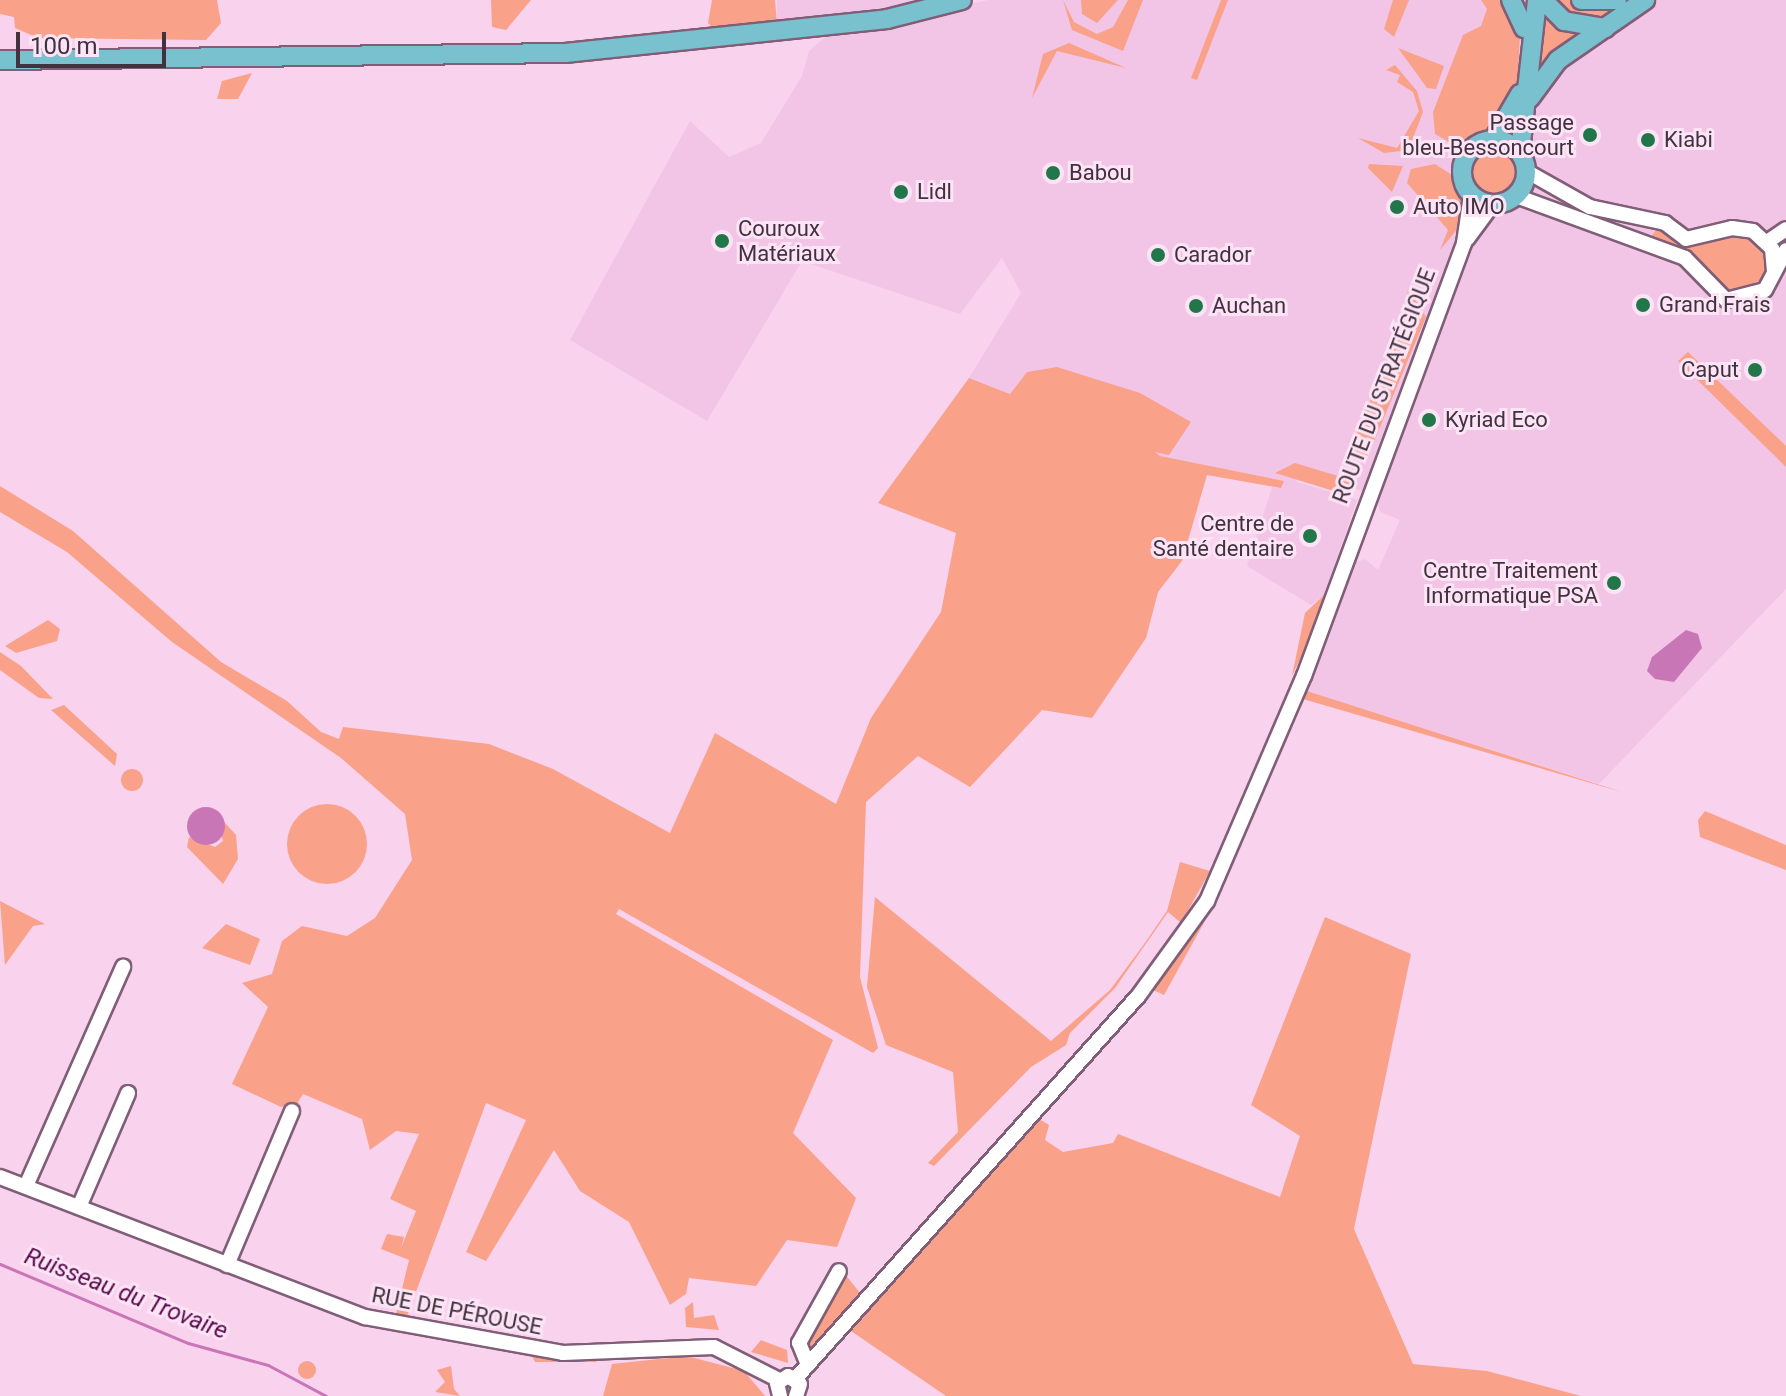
<!DOCTYPE html>
<meta charset="utf-8">
<style>
body{margin:0}
#map{position:relative;width:1786px;height:1396px;overflow:hidden;background:#f9d2ee;font-family:Roboto,sans-serif}
div>[style]{position:absolute}
[style*='--x']{left:calc(var(--x)*1px);top:calc(var(--y)*1px);width:calc(var(--w)*1px);rotate:calc(var(--a)*1deg)}
.built>*{inset:0;background:#f2c5e7}
.green>*{inset:0;background:#f9a189}
.round{border-radius:50%}
.water>*{inset:0;background:#c976b6}
.stream>*{height:3px;margin:-1.5px;padding:0 1.5px;transform-origin:1.5px;border-radius:1.5px;background:#c976b6}
.roads{filter:drop-shadow(2px 0 #805e77) drop-shadow(-2px 0 #805e77) drop-shadow(0 2px #805e77) drop-shadow(0 -2px #805e77)}
.minor>*{height:14px;margin:-7px;padding:0 7px;transform-origin:7px;border-radius:7px;background:#fff}
.major>*{height:18px;margin:-9px;padding:0 9px;transform-origin:9px;border-radius:9px;background:#7ac1cf}
.major>.ring{margin:-9px;padding:0;box-sizing:content-box;background:none;border:18px solid #7ac1cf;border-radius:50%}
.dots>*{width:22px;height:22px;translate:-50% -50%;box-sizing:border-box;border:4px solid #fce4f6;border-radius:50%}
span{translate:-50% -50%;white-space:nowrap;text-align:center;line-height:1.15;-webkit-text-stroke:6px #fce4f6;paint-order:stroke}
.poi-label{font-size:22px;color:#41323d}
.right{translate:-100% -50%;text-align:right}
.left{translate:0 -50%;text-align:left}
.street-label{font-size:22px;color:#41323d}
.water-label{font-size:24px;color:#590c4d;font-style:italic}
.scale{position:absolute;left:16px;top:32px;width:150px;height:36px;box-sizing:border-box;border:4px solid #41323d;border-top:0;padding-left:10px;font-size:24px;line-height:28px;white-space:nowrap;color:#41323d;-webkit-text-stroke:6px #fce4f6;paint-order:stroke}
</style>
<div id="map">
<div class="built">
<div style="clip-path:polygon(777px 0,931px 0,777px 24px)"></div>
<div style="clip-path:polygon(988px 0,1786px 0,1786px 589px,1599px 784px,1304px 690px,1356px 562px,1365px 559px,1378px 570px,1400px 520px,1380px 512px,1377px 497px,1324px 476px,1294px 481px,1357px 500px,1324px 595px,1311px 605px,1247px 566px,1272px 487px,1281px 488px,1160px 456px,1027px 372px,1010px 394px,969px 378px,1021px 293px,1002px 258px,960px 314px,802px 261px,707px 421px,570px 340px,690px 121px,729px 157px,761px 143px,802px 76px,809px 51px,825px 37px)"></div>
</div>
<div class="green">
<div style="clip-path:polygon(0 0,217px 0,221px 23px,206px 40px,38px 38px,15px 28px,14px 17px,0 14px)"></div>
<div style="clip-path:polygon(491px 0,531px 0,506px 30px,492px 27px)"></div>
<div style="clip-path:polygon(712px 0,775px 0,777px 24px,714px 29px,708px 23px)"></div>
<div style="clip-path:polygon(1063px 0,1074px 22px,1097px 34px,1113px 27px,1128px 0,1143px 0,1123px 51px,1072px 30px)"></div>
<div style="clip-path:polygon(1081px 0,1118px 0,1097px 23px,1082px 14px)"></div>
<div style="clip-path:polygon(1221px 0,1228px 0,1197px 80px,1191px 78px)"></div>
<div style="clip-path:polygon(1393px 0,1409px 0,1394px 37px,1384px 29px)"></div>
<div style="clip-path:polygon(1481px 0,1506px 0,1520px 34px,1517px 94px,1490px 132px,1454px 145px,1435px 134px,1433px 112px,1463px 35px,1481px 26px,1487px 9px)"></div>
<div style="clip-path:polygon(1547px 0,1637px 0,1610px 19px,1576px 21px)"></div>
<div style="clip-path:polygon(1540px 11px,1581px 37px,1538px 71px)"></div>
<div style="clip-path:polygon(1069px 43px,1126px 68px,1057px 51px,1032px 98px,1043px 54px)"></div>
<div style="clip-path:polygon(1398px 48px,1444px 66px,1436px 89px,1427px 88px)"></div>
<div style="clip-path:polygon(1395px 65px,1417px 91px,1423px 112px,1411px 143px,1402px 151px,1384px 153px,1358px 138px,1397px 148px,1419px 111px,1413px 92px,1397px 82px,1400px 75px,1386px 70px)"></div>
<div style="clip-path:polygon(252px 73px,238px 99px,217px 99px,222px 81px)"></div>
<div class="round" style="left:1470px;top:149px;width:46px;height:46px"></div>
<div style="clip-path:polygon(1369px 164px,1403px 166px,1392px 192px,1368px 168px)"></div>
<div style="clip-path:polygon(1435px 164px,1452px 175px,1466px 205px,1459px 227px,1440px 250px,1448px 230px,1407px 183px,1411px 169px)"></div>
<div style="clip-path:polygon(1658px 227px,1687px 247px,1733px 236px,1757px 242px,1767px 260px,1762px 279px,1735px 295px,1723px 292px,1687px 251px,1649px 240px)"></div>
<div style="clip-path:polygon(1408px 288px,1426px 317px,1365px 463px,1349px 453px,1406px 311px)"></div>
<div style="clip-path:polygon(1688px 352px,1786px 446px,1786px 467px,1678px 361px)"></div>
<div style="clip-path:polygon(1057px 367px,1140px 393px,1191px 422px,1169px 455px,1155px 452px,1160px 456px,1284px 481px,1281px 488px,1207px 475px,1182px 561px,1158px 592px,1146px 638px,1092px 718px,1042px 710px,970px 787px,918px 756px,866px 802px,860px 977px,878px 1048px,873px 1053px,619px 909px,616px 914px,833px 1040px,793px 1133px,856px 1198px,837px 1247px,787px 1240px,756px 1286px,689px 1278px,686px 1294px,670px 1305px,629px 1222px,580px 1191px,554px 1150px,486px 1261px,466px 1252px,526px 1120px,486px 1103px,407px 1316px,396px 1314px,409px 1260px,381px 1249px,387px 1234px,404px 1237px,401px 1248px,416px 1211px,390px 1199px,419px 1134px,396px 1131px,370px 1150px,362px 1119px,303px 1094px,297px 1104px,281px 1107px,232px 1084px,268px 1007px,242px 983px,272px 974px,282px 941px,302px 926px,347px 936px,375px 918px,412px 860px,405px 814px,341px 758px,172px 642px,67px 552px,0 512px,0 486px,73px 531px,221px 662px,287px 701px,321px 732px,339px 739px,343px 727px,489px 744px,553px 769px,670px 833px,715px 733px,836px 804px,871px 718px,941px 612px,956px 533px,878px 503px,969px 378px,1010px 394px,1027px 372px)"></div>
<div style="clip-path:polygon(1295px 463px,1351px 480px,1354px 491px,1350px 496px,1275px 473px)"></div>
<div style="clip-path:polygon(1324px 595px,1314px 630px,1292px 676px,1305px 613px)"></div>
<div style="clip-path:polygon(48px 620px,60px 629px,57px 641px,16px 653px,5px 646px)"></div>
<div style="clip-path:polygon(0 652px,21px 666px,53px 699px,39px 698px,0 670px)"></div>
<div style="clip-path:polygon(1304px 690px,1625px 793px,1303px 699px)"></div>
<div style="clip-path:polygon(64px 705px,117px 754px,115px 766px,51px 710px)"></div>
<div class="round" style="left:121px;top:769px;width:22px;height:22px"></div>
<div class="round" style="left:287px;top:804px;width:80px;height:80px"></div>
<div style="clip-path:polygon(1705px 811px,1786px 845px,1786px 870px,1700px 837px,1698px 820px)"></div>
<div style="clip-path:polygon(215px 812px,236px 835px,238px 859px,223px 884px,187px 847px,189px 837px,215px 847px,223px 841px)"></div>
<div style="clip-path:polygon(1180px 862px,1210px 871px,1181px 923px,1168px 912px,1115px 988px,1070px 1033px,1066px 1045px,1031px 1067px,934px 1166px,928px 1163px,958px 1132px,953px 1072px,886px 1045px,867px 987px,875px 897px,1051px 1041px,1110px 990px,1142px 947px,1167px 911px)"></div>
<div style="clip-path:polygon(1222px 890px,1164px 995px,1151px 989px,1218px 890px)"></div>
<div style="clip-path:polygon(0 901px,45px 924px,33px 926px,5px 965px)"></div>
<div style="clip-path:polygon(1325px 917px,1411px 954px,1354px 1229px,1413px 1364px,1487px 1371px,1581px 1396px,946px 1396px,851px 1331px,1039px 1119px,1049px 1125px,1045px 1140px,1063px 1152px,1113px 1143px,1118px 1134px,1280px 1197px,1300px 1136px,1251px 1105px)"></div>
<div style="clip-path:polygon(226px 924px,260px 939px,250px 965px,202px 948px)"></div>
<div style="clip-path:polygon(844px 1273px,860px 1293px,807px 1351px,804px 1344px)"></div>
<div style="clip-path:polygon(693px 1302px,694px 1318px,714px 1315px,719px 1330px,686px 1327px,685px 1308px)"></div>
<div style="clip-path:polygon(761px 1340px,787px 1350px,788px 1363px,751px 1352px)"></div>
<div style="clip-path:polygon(531px 1354px,594px 1359px,597px 1362px,535px 1362px)"></div>
<div style="clip-path:polygon(687px 1356px,744px 1371px,765px 1396px,603px 1396px,612px 1364px)"></div>
<div class="round" style="left:298px;top:1361px;width:18px;height:18px"></div>
<div style="clip-path:polygon(451px 1366px,454px 1389px,460px 1396px,435px 1392px,445px 1382px,437px 1370px)"></div>
</div>
<div class="water">
<div style="clip-path:polygon(1686px 630px,1698px 634px,1702px 648px,1674px 682px,1655px 679px,1647px 671px,1652px 657px)"></div>
<div class="round" style="left:187px;top:807px;width:38px;height:38px"></div>
</div>
<div class="stream">
<div style="--x:0;--y:1264;--w:204;--a:22.8"></div>
<div style="--x:188;--y:1343;--w:83;--a:15.4"></div>
<div style="--x:268;--y:1365;--w:66;--a:28.1"></div>
</div>
<div class="roads">
<div class="minor">
<div style="--x:1526;--y:171;--w:73;--a:29.4"></div>
<div style="--x:1590;--y:207;--w:77;--a:12"></div>
<div style="--x:1665;--y:223;--w:26;--a:37"></div>
<div style="--x:1686;--y:239;--w:47;--a:-13.4"></div>
<div style="--x:1732;--y:228;--w:21;--a:8"></div>
<div style="--x:1753;--y:231;--w:26;--a:43"></div>
<div style="--x:1772;--y:249;--w:22;--a:85"></div>
<div style="--x:1516;--y:196;--w:180;--a:20.1"></div>
<div style="--x:1685;--y:258;--w:59;--a:45.7"></div>
<div style="--x:1726;--y:300;--w:40;--a:-14.4"></div>
<div style="--x:1765;--y:290;--w:45;--a:-62.3"></div>
<div style="--x:1467;--y:239;--w:44;--a:-53.4"></div>
<div style="--x:1767;--y:242;--w:23;--a:-34"></div>
<div style="--x:0;--y:1177;--w:391;--a:21"></div>
<div style="--x:365;--y:1317;--w:201;--a:10.3"></div>
<div style="--x:563;--y:1353;--w:151;--a:-2.3"></div>
<div style="--x:714;--y:1347;--w:73;--a:26.9"></div>
<div style="--x:26;--y:1186;--w:240;--a:-66.1"></div>
<div style="--x:79;--y:1207;--w:124;--a:-66.7"></div>
<div style="--x:227;--y:1265;--w:167;--a:-67.1"></div>
<div style="--x:808;--y:1365;--w:24;--a:-112"></div>
<div style="--x:799;--y:1343;--w:82;--a:-60.9"></div>
<div style="--x:796;--y:1378;--w:514;--a:-48.15"></div>
<div style="--x:1139;--y:995;--w:116;--a:-54.1"></div>
<div style="--x:1207;--y:901;--w:245;--a:-66.7"></div>
<div style="--x:1304;--y:676;--w:462;--a:-69.7"></div>
<div style="--x:1464;--y:243;--w:49;--a:-81.7"></div>
<div style="--x:780;--y:1396;--w:13;--a:-103"></div>
<div style="--x:777;--y:1383;--w:13;--a:-32"></div>
<div style="--x:788;--y:1376;--w:14;--a:34"></div>
<div style="--x:800;--y:1384;--w:13;--a:108"></div>
</div>
<div class="major">
<div style="--x:1511;--y:0;--w:31;--a:65"></div>
<div style="--x:1543;--y:0;--w:30;--a:45"></div>
<div style="--x:1564;--y:21;--w:42;--a:9.7"></div>
<div style="--x:1581;--y:0;--w:36;--a:0"></div>
<div style="--x:0;--y:60;--w:565;--a:-0.71"></div>
<div style="--x:565;--y:53;--w:324;--a:-6"></div>
<div style="--x:887;--y:19;--w:77;--a:-14.2"></div>
<div style="--x:1530;--y:98;--w:47;--a:-53.6"></div>
<div style="--x:1558;--y:60;--w:106;--a:-34.6"></div>
<div style="--x:1494;--y:139;--w:52;--a:-60"></div>
<div class="ring" style="left:1462px;top:140px;width:46px;height:46px"></div>
<div style="--x:1520;--y:152;--w:153;--a:-83.6"></div>
</div>
</div>
<div class="dots">
<div style="left:1590px;top:135px;background:#21774a"></div>
<div style="left:1648px;top:140px;background:#21774a"></div>
<div style="left:1053px;top:173px;background:#21774a"></div>
<div style="left:901px;top:192px;background:#21774a"></div>
<div style="left:1397px;top:207px;background:#21774a"></div>
<div style="left:722px;top:241px;background:#21774a"></div>
<div style="left:1158px;top:255px;background:#21774a"></div>
<div style="left:1643px;top:305px;background:#21774a"></div>
<div style="left:1196px;top:306px;background:#21774a"></div>
<div style="left:1755px;top:370px;background:#21774a"></div>
<div style="left:1429px;top:420px;background:#21774a"></div>
<div style="left:1310px;top:536px;background:#21774a"></div>
<div style="left:1614px;top:583px;background:#21774a"></div>
</div>
<div class="poi-label">
<span class="right" style="left:1574px;top:135px">Passage<br>bleu-Bessoncourt</span>
<span class="left" style="left:1664px;top:140px">Kiabi</span>
<span class="left" style="left:1069px;top:173px">Babou</span>
<span class="left" style="left:917px;top:192px">Lidl</span>
<span class="left" style="left:1413px;top:207px">Auto IMO</span>
<span class="left" style="left:738px;top:241px">Couroux<br>Matériaux</span>
<span class="left" style="left:1174px;top:255px">Carador</span>
<span class="left" style="left:1659px;top:305px">Grand Frais</span>
<span class="left" style="left:1212px;top:306px">Auchan</span>
<span class="right" style="left:1739px;top:370px">Caput</span>
<span class="left" style="left:1445px;top:420px">Kyriad Eco</span>
<span class="right" style="left:1294px;top:536px">Centre de<br>Santé dentaire</span>
<span class="right" style="left:1598px;top:583px">Centre Traitement<br>Informatique PSA</span>
</div>
<div class="street-label">
<span style="left:1384px;top:386px;rotate:-69deg">ROUTE DU STRATÉGIQUE</span>
<span style="left:457px;top:1311px;rotate:11deg">RUE DE PÉROUSE</span>
</div>
<div class="water-label">
<span style="left:126px;top:1294px;rotate:21deg">Ruisseau du Trovaire</span>
</div>
<div class="scale">100 m</div>
</div>
